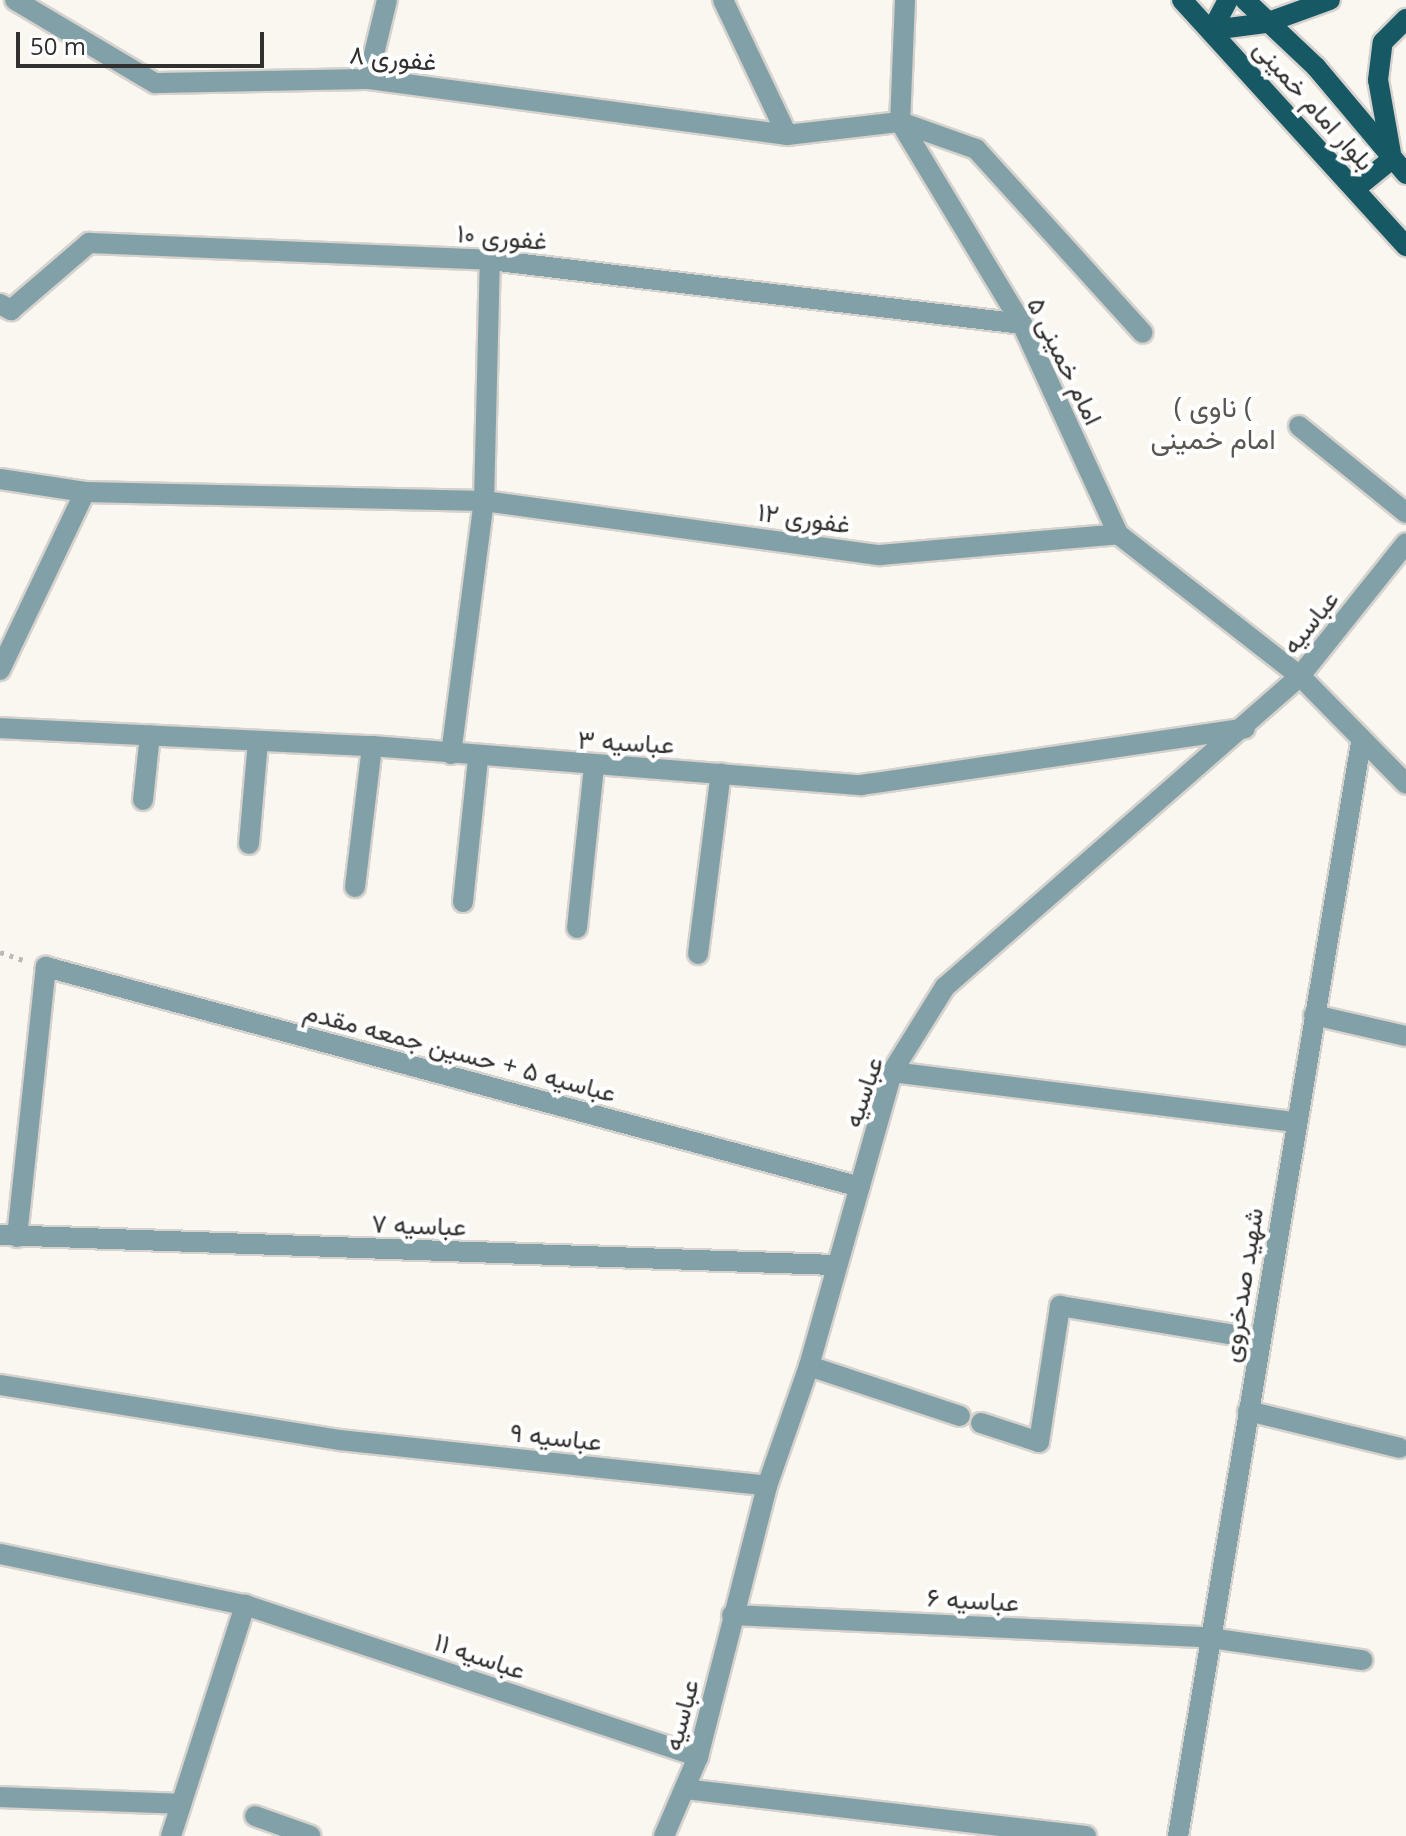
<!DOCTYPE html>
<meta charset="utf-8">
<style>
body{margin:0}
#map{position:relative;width:1406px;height:1836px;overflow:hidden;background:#faf6f0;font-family:"Open Sans",Vazirmatn,sans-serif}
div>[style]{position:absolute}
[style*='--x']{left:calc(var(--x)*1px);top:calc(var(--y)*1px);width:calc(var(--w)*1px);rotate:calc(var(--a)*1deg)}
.path>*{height:5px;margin-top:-2.5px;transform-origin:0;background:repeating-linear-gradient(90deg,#bdbab5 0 4px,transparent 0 10px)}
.roads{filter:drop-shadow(2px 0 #d6d2cd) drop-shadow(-2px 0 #d6d2cd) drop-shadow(0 2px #d6d2cd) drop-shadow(0 -2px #d6d2cd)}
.minor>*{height:20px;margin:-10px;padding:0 10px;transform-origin:10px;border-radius:10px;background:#82a0a7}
.major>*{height:20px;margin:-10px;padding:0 10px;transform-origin:10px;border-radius:10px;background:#175865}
span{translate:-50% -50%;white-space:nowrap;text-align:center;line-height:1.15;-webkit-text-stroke:8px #fff;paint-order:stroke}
.street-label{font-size:26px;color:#32302e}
.neighbourhood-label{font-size:28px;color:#5a5752}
.scale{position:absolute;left:16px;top:32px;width:248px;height:36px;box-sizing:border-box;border:4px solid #32302e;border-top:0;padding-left:10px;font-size:24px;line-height:28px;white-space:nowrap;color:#32302e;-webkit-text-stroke:6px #fff;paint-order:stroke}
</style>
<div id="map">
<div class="path">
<div style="--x:0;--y:952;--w:24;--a:19"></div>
</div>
<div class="roads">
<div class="minor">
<div style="--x:15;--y:0;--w:163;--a:30.7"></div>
<div style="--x:155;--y:83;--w:213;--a:-1.1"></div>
<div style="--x:368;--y:79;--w:423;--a:7.6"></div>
<div style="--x:723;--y:0;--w:149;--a:64.6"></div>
<div style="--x:787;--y:135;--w:114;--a:-6.6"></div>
<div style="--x:900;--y:122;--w:81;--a:19.6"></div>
<div style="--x:976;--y:149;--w:248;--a:47.8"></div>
<div style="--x:905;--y:0;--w:122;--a:92.3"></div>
<div style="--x:900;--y:122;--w:236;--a:58.9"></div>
<div style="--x:1022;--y:324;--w:231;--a:65.4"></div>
<div style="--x:1118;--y:534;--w:231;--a:38"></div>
<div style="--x:1300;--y:676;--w:151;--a:45.5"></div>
<div style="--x:368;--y:79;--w:81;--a:-76.5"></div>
<div style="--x:0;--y:304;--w:13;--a:29"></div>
<div style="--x:11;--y:310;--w:103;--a:-40.7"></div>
<div style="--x:89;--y:243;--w:401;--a:2.4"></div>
<div style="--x:490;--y:260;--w:536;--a:6.86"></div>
<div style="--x:1299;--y:426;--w:138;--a:39.1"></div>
<div style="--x:0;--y:479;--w:86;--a:8.7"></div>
<div style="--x:85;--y:492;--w:399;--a:1.3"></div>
<div style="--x:484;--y:501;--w:400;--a:7.8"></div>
<div style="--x:880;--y:555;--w:239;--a:-5"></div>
<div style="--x:0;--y:670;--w:197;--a:-64.5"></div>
<div style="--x:0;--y:728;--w:372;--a:2.8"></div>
<div style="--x:372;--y:746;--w:491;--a:4.6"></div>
<div style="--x:861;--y:785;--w:388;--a:-8.4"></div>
<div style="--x:451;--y:754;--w:255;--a:-82.6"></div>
<div style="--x:484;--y:501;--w:241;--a:-88.6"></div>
<div style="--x:143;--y:800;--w:65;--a:-83.9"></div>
<div style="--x:249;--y:844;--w:103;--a:-85"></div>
<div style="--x:355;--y:887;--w:142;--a:-83.1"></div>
<div style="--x:463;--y:902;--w:144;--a:-84"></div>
<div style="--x:577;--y:928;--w:163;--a:-84"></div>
<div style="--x:698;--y:954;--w:182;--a:-82.8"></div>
<div style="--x:1314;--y:1015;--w:94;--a:12.9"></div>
<div style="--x:892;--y:1072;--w:406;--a:7.1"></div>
<div style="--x:0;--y:1235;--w:837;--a:2.06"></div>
<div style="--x:17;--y:1237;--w:272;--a:-83.9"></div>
<div style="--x:46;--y:967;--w:843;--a:15.12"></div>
<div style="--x:809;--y:1366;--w:159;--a:18.3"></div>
<div style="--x:0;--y:1385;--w:344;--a:9.2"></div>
<div style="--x:340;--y:1440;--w:429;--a:6.1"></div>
<div style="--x:1248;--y:1411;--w:156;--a:13.7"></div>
<div style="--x:981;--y:1423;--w:61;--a:18.1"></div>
<div style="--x:1039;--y:1442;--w:138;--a:-81.2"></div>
<div style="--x:1060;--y:1306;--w:203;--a:9.4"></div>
<div style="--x:0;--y:1554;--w:250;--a:11.8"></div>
<div style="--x:245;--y:1605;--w:478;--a:18.5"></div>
<div style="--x:732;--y:1615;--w:480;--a:2.7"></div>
<div style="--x:1211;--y:1638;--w:153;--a:8.3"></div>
<div style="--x:685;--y:1789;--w:404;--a:6.7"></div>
<div style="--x:0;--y:1797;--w:181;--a:2.2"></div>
<div style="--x:255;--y:1816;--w:59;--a:19.7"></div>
<div style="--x:171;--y:1836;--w:243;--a:-72.2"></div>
<div style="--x:664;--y:1836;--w:86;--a:-66.7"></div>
<div style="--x:698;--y:1757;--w:280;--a:-75.7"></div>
<div style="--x:767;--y:1486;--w:127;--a:-70.7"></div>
<div style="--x:809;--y:1366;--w:305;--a:-74.2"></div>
<div style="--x:892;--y:1072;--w:100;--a:-58.1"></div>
<div style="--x:945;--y:987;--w:472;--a:-41.2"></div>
<div style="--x:1300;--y:676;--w:170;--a:-51.4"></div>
<div style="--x:1178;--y:1836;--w:1108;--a:-80.5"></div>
</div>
<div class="major">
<div style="--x:1182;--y:0;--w:333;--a:47.7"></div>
<div style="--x:1245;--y:0;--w:98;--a:43.3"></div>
<div style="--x:1316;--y:67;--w:140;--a:49.9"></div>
<div style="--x:1212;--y:30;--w:54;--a:-7.4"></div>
<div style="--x:1266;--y:23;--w:68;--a:-19.8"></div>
<div style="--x:1212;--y:30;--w:34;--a:-62"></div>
<div style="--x:1355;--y:189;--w:48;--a:-39"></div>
<div style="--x:1392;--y:159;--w:80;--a:-100"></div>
<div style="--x:1378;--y:80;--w:38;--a:-83"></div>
<div style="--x:1383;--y:42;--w:33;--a:-45"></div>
</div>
</div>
<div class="street-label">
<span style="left:393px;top:58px;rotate:5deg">غفوری ۸</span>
<span style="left:1314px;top:105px;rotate:48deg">بلوار امام خمینی</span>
<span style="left:502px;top:237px;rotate:5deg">غفوری ۱۰</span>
<span style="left:1065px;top:361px;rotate:64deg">امام خمینی ۵</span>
<span style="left:804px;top:518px;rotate:8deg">غفوری ۱۲</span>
<span style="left:1310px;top:622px;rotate:-51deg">عباسیه</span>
<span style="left:626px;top:742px;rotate:3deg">عباسیه ۳</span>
<span style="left:460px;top:1052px;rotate:15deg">عباسیه ۵ + حسین جمعه مقدم</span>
<span style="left:863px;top:1092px;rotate:-71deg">عباسیه</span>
<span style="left:419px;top:1225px;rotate:2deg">عباسیه ۷</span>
<span style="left:1242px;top:1285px;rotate:-81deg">شهید صدخروی</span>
<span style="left:556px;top:1437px;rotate:6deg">عباسیه ۹</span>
<span style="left:973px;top:1600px;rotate:3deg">عباسیه ۶</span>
<span style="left:480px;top:1656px;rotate:19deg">عباسیه ۱۱</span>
<span style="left:681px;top:1715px;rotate:-75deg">عباسیه</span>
</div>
<div class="neighbourhood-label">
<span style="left:1213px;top:422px">( ناوی (<br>امام خمینی</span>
</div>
<div class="scale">50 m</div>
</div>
